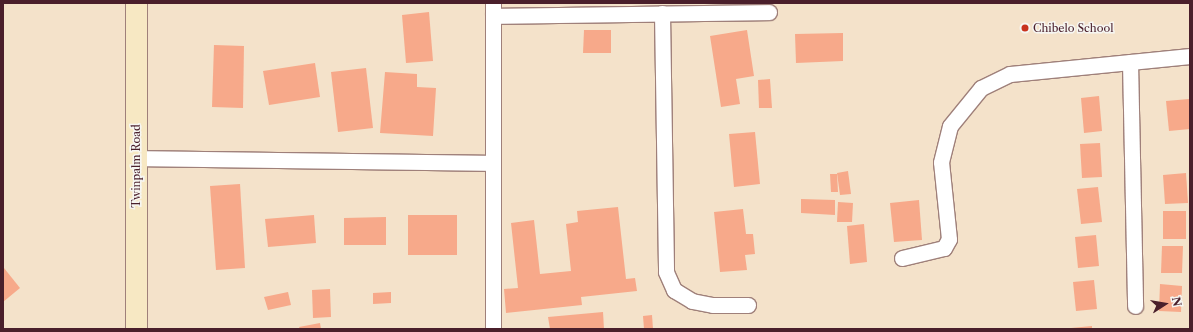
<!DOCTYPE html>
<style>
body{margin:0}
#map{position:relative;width:1193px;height:332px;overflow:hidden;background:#f4e2ca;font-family:"Libre Caslon Text",serif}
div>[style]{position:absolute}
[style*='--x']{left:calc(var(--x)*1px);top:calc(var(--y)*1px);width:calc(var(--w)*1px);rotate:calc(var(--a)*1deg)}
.building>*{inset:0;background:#f7a98a}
.roads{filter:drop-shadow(1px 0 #9f807a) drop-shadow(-1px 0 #9f807a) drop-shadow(0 1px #9f807a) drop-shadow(0 -1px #9f807a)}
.street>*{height:15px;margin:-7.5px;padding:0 7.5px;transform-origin:7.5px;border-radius:7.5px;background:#fff}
.secondary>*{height:21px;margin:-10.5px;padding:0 10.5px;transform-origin:10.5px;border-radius:10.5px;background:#f7e8c3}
.dots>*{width:11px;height:11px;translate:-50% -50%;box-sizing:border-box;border:2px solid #f6f6f2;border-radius:50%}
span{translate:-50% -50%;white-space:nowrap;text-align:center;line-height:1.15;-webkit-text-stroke:3px #f6f6f2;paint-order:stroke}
.poi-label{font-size:11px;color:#4a1f2b}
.left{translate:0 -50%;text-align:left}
.street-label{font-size:11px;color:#4a1f2b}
.frame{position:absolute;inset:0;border:4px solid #4a1f2b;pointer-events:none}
.north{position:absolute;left:1145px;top:284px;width:40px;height:40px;-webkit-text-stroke:3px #f6f6f2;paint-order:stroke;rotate:78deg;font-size:11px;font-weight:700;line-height:16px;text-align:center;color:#4a1f2b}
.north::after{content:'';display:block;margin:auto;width:14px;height:18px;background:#4a1f2b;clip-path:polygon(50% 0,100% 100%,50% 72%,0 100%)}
</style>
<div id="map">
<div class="building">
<div style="clip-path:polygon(429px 12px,433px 61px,406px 63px,402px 15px)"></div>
<div style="clip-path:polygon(584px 30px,611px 30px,611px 53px,583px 53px)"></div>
<div style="clip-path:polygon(747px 30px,754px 76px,736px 79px,740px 104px,721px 107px,710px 36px)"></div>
<div style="clip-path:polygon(843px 33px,843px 61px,796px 63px,795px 34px)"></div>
<div style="clip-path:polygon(214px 45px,244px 46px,243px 108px,212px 107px)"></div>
<div style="clip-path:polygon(315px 63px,320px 97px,269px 105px,263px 71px)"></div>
<div style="clip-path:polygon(366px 68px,373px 128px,338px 132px,331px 72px)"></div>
<div style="clip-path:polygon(385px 72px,417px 74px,417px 87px,436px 88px,433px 136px,380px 133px)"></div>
<div style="clip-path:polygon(770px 79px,772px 108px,759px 108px,758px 80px)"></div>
<div style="clip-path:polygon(1099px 96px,1102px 131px,1084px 133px,1081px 98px)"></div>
<div style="clip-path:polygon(1189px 99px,1190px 129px,1169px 131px,1166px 101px)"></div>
<div style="clip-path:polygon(755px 132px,760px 184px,734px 187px,729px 134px)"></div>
<div style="clip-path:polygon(1100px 143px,1102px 177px,1082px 178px,1080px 144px)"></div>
<div style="clip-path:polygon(848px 171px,851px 194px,840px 195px,837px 173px)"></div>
<div style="clip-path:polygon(1186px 173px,1188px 203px,1165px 204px,1163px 175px)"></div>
<div style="clip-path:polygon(830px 174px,837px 174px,838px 192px,831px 192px)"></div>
<div style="clip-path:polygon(240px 184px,245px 268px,216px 270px,210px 186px)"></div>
<div style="clip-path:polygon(1098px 187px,1102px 222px,1081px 224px,1077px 189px)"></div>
<div style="clip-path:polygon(801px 199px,835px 200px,835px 215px,801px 213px)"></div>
<div style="clip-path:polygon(919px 200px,922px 240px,894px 242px,890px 203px)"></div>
<div style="clip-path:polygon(838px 202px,853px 203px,852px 222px,837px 222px)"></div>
<div style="clip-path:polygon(618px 207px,626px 279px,635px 278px,637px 291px,581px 297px,582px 305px,506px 313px,504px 289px,518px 288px,511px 223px,534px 220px,540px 274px,571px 271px,566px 224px,578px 222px,577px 211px)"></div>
<div style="clip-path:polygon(743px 209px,746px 234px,753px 234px,755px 254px,745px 255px,747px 270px,720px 272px,714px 212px)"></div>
<div style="clip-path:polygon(1163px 211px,1186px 211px,1186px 239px,1163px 239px)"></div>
<div style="clip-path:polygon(314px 215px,316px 243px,268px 247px,265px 219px)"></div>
<div style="clip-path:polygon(408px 215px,457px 215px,457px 255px,408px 255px)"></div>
<div style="clip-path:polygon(386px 217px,386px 245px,344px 245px,344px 218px)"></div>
<div style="clip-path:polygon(864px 224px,867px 262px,850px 264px,847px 226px)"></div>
<div style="clip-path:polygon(1096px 235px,1099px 266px,1078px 268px,1075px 237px)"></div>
<div style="clip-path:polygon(1162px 246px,1183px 246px,1182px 273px,1161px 273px)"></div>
<div style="clip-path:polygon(4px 268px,20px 288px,3px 302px,3px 269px)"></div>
<div style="clip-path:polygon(1094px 280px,1097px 309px,1076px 311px,1073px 282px)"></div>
<div style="clip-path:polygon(1160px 284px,1182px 286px,1181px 312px,1159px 311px)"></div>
<div style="clip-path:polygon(330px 289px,331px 317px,313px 318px,312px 290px)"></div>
<div style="clip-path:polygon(288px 292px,291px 305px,268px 310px,264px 297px)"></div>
<div style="clip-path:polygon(391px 292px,391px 303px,373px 304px,373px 293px)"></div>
<div style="clip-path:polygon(603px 312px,604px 329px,550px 329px,548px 317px)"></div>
<div style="clip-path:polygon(652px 315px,653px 329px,644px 329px,643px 316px)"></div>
<div style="clip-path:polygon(320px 323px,321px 329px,300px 329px,299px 327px)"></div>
<div style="clip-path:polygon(1092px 326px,1092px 329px,1071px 329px,1071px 328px)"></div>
</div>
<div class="roads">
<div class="street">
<div style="--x:662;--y:13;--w:259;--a:89.1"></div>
<div style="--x:666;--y:272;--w:20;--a:66"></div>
<div style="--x:674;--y:290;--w:21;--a:31"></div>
<div style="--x:692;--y:301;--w:21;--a:11"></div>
<div style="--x:713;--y:305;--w:35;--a:0"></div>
<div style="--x:493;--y:16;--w:276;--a:-0.8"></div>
<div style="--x:1130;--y:62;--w:244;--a:88.8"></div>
<div style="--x:137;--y:158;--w:355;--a:0.8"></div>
<div style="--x:902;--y:258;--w:43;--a:-13.4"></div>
<div style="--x:944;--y:248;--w:10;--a:-61"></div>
<div style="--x:949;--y:239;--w:77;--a:-95.9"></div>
<div style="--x:941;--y:162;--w:37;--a:-76"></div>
<div style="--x:950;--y:126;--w:49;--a:-50.8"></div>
<div style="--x:981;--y:88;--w:32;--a:-26"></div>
<div style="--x:1010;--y:74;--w:181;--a:-5.7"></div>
<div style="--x:493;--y:329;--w:326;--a:-90"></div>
</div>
<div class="secondary">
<div style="--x:136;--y:3;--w:326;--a:90"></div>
</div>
</div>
<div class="dots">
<div style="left:1025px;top:28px;background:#c8321e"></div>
</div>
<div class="poi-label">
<span class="left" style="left:1033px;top:28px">Chibelo School</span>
</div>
<div class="street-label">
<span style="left:136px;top:166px;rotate:-90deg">Twinpalm Road</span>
</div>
<div class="frame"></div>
<div class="north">N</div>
</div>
